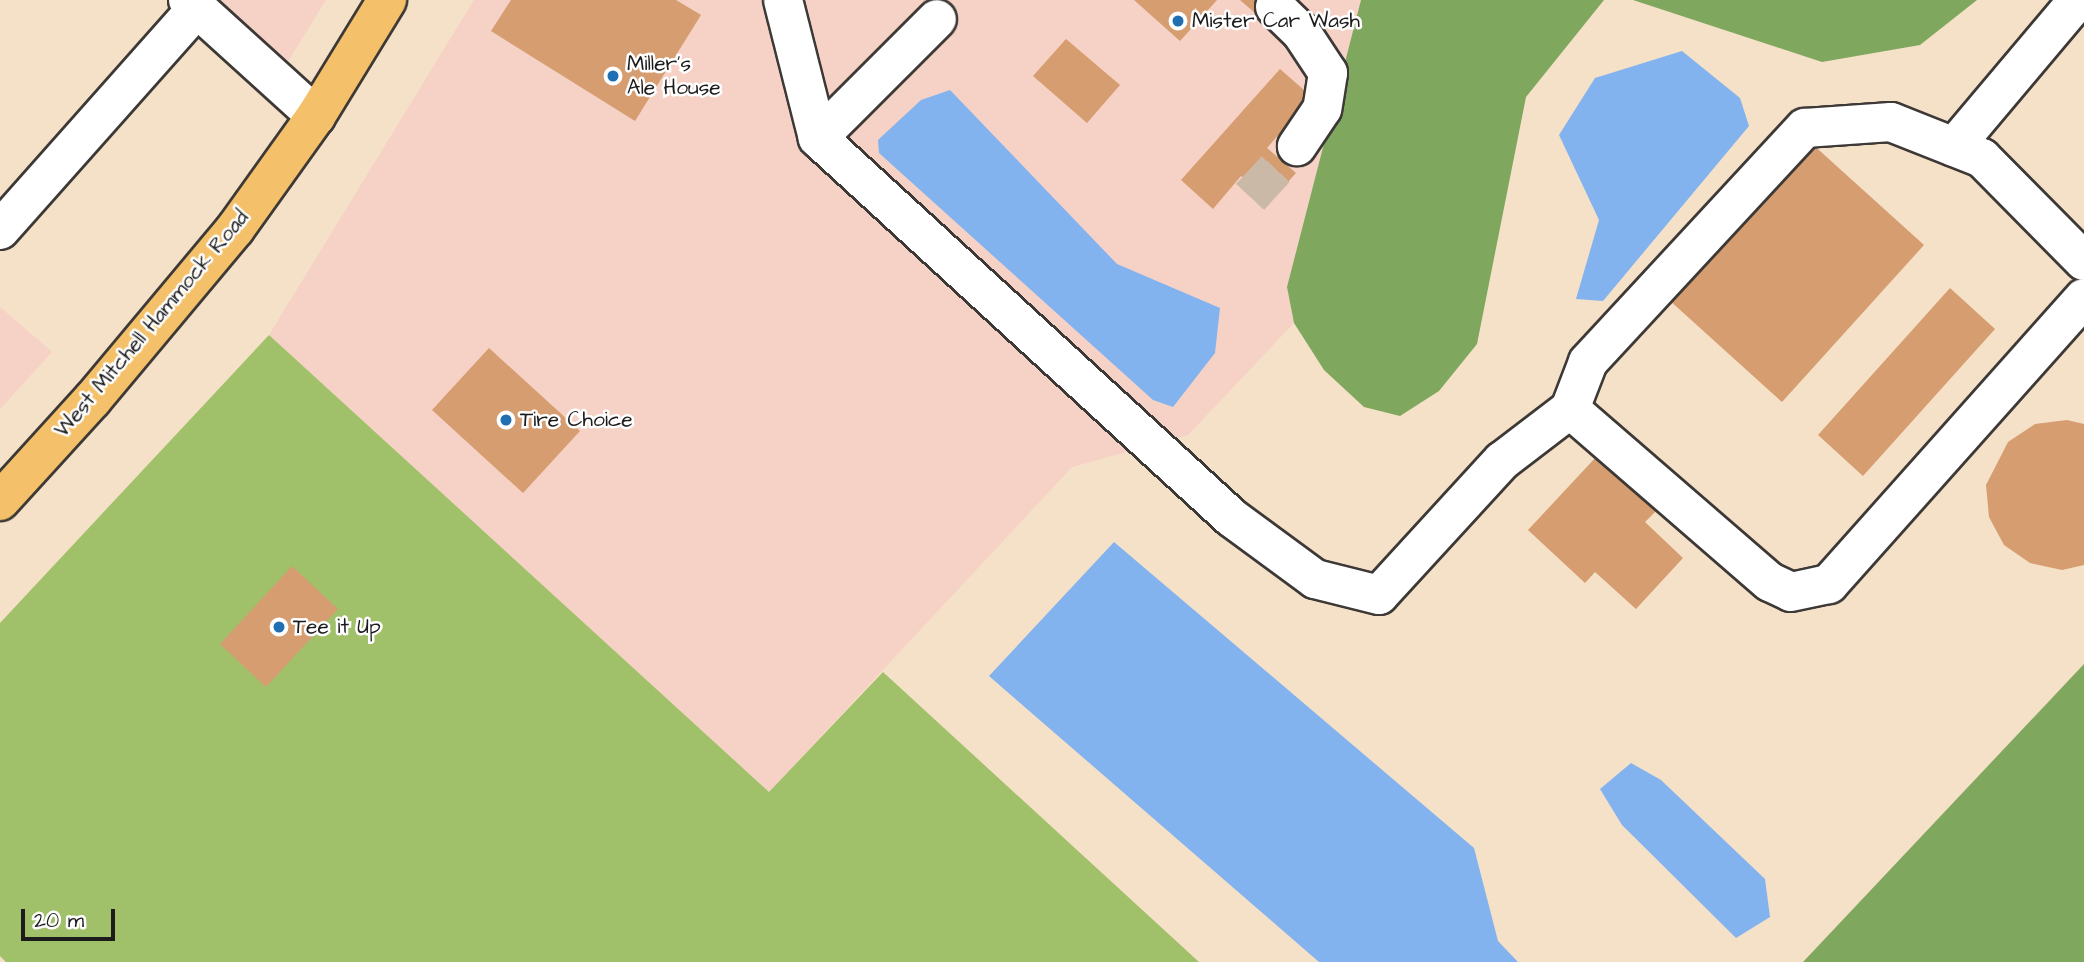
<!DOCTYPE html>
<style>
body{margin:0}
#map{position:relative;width:2084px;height:962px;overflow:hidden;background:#f5e0c8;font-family:"Architects Daughter",sans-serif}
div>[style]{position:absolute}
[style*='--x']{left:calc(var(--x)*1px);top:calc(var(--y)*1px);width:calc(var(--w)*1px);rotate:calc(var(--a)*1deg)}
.built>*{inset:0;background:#f6d1c5}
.green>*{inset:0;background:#a0c16a}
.forest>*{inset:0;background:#80a75e}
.water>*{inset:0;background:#83b3ee}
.building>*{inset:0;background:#d59d70}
.minor-tunnel>*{height:38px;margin-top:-19px;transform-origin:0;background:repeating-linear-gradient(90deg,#cab9a6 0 38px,transparent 0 57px)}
.roads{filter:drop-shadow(2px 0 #3d3936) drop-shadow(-2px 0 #3d3936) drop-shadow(0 2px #3d3936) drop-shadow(0 -2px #3d3936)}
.minor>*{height:38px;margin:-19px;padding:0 19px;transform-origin:19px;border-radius:19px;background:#fff}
.major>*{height:38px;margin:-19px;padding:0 19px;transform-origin:19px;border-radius:19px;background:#f4c16a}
.dots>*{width:19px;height:19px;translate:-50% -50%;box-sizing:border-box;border:4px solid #fff;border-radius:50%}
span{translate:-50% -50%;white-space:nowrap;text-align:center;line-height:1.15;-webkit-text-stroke:5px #fff;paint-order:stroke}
.poi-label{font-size:21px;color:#1c1c1c}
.left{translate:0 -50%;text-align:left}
.street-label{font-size:21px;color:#1c1c1c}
.scale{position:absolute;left:21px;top:909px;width:94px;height:32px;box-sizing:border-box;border:4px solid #1c1c1c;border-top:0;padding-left:9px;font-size:21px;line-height:24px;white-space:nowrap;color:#1c1c1c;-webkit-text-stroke:5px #fff;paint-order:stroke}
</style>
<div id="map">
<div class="built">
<div style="clip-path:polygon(212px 0,326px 0,285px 66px)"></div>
<div style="clip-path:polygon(474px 0,1361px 0,1287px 287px,1294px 323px,1188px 435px,1072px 467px,769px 792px,269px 335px)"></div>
<div style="clip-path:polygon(0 307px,52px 352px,0 409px)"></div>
</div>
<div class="green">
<div style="clip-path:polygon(269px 335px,769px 792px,883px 672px,1199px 962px,6px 962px,0 956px,0 623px)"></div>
</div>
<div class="forest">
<div style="clip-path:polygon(1361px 0,1604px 0,1526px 97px,1477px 344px,1439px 391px,1400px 416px,1364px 407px,1324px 370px,1294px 323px,1287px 287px)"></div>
<div style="clip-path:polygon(1633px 0,1977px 0,1920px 45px,1822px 62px)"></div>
<div style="clip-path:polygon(2084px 664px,2084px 962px,1803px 962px)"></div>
</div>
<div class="water">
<div style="clip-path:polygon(1682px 51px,1740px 98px,1749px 126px,1603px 301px,1576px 299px,1599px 220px,1559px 135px,1595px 78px)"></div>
<div style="clip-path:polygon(950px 90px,1117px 264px,1220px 308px,1215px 353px,1173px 407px,1153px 400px,879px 153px,878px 140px,921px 100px)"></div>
<div style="clip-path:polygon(1114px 542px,1474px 848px,1498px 941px,1518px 962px,1319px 962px,989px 676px)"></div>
<div style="clip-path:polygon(1631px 763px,1661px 780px,1765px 879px,1770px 917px,1736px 938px,1622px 825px,1600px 789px)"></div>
</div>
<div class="building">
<div style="clip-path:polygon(511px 0,676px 0,701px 15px,635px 121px,491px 31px)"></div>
<div style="clip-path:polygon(1134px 0,1217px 0,1180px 41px)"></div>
<div style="clip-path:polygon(1240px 0,1281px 0,1263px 20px)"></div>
<div style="clip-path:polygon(1066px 39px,1120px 85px,1087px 123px,1033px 76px)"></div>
<div style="clip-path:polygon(1280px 69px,1312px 97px,1267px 148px,1296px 173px,1270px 202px,1241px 176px,1213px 209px,1181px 180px)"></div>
<div style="clip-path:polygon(1810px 142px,1924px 245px,1782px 402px,1668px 299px)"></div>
<div style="clip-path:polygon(1950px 288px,1995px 329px,1863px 476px,1818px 435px)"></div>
<div style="clip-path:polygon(489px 348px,580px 431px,523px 493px,432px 410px)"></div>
<div style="clip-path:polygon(2067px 420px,2084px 424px,2084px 565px,2062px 570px,2030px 563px,2004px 545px,1989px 517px,1986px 485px,2008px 442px,2035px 424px)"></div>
<div style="clip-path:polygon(1597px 456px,1656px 511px,1645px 522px,1683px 558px,1636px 609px,1595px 572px,1585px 583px,1528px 530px)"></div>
<div style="clip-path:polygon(292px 566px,338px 609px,266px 687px,220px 644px)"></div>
</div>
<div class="minor-tunnel">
<div style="--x:1250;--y:197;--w:69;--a:-47.3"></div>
</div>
<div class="roads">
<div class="minor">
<div style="--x:188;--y:0;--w:173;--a:42.2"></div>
<div style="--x:783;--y:0;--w:142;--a:75.8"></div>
<div style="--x:818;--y:138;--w:562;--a:42.55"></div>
<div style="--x:1232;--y:518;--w:103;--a:36.3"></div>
<div style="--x:1315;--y:579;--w:66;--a:14"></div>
<div style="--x:1379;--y:595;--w:182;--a:-47.5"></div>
<div style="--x:1502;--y:461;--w:86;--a:-37.4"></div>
<div style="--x:1570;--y:409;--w:50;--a:-69"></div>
<div style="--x:1588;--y:362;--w:319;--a:-47.2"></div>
<div style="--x:1805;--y:128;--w:86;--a:-4"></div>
<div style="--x:1891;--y:122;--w:98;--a:21.6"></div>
<div style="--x:1982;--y:158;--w:145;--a:45.3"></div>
<div style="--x:1275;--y:7;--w:36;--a:44"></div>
<div style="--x:1301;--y:32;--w:49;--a:56.6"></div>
<div style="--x:1328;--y:73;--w:36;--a:99"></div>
<div style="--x:1322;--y:109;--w:45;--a:124"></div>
<div style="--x:818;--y:138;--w:168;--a:-45"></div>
<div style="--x:1954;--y:147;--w:192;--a:-49.9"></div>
<div style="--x:0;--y:230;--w:297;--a:-48.4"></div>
<div style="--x:1570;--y:409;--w:264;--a:40.9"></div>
<div style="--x:1770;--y:582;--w:23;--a:25"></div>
<div style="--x:1791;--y:592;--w:39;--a:-12"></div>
<div style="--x:1829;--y:584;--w:383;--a:-48.3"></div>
</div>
<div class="major">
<div style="--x:0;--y:501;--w:137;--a:-47.7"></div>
<div style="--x:92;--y:400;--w:223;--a:-50.1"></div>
<div style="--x:235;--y:229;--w:139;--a:-54.4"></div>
<div style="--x:316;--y:116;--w:136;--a:-58.5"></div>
</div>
</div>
<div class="dots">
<div style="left:1178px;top:21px;background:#1f6fb2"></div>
<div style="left:613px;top:76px;background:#1f6fb2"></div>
<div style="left:506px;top:420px;background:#1f6fb2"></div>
<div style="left:279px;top:627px;background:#1f6fb2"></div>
</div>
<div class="poi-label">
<span class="left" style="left:1192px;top:21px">Mister Car Wash</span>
<span class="left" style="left:627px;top:76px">Miller's<br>Ale House</span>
<span class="left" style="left:520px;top:420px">Tire Choice</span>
<span class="left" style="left:293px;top:627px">Tee it Up</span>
</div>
<div class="street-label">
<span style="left:152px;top:324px;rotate:-50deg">West Mitchell Hammock Road</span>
</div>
<div class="scale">20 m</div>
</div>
